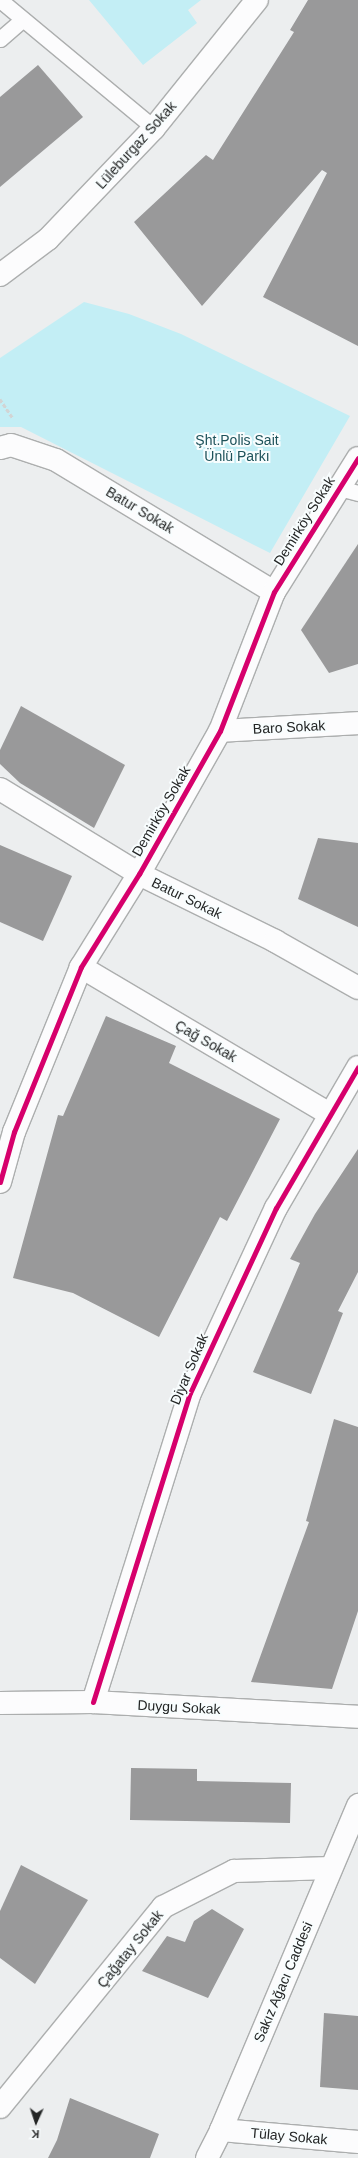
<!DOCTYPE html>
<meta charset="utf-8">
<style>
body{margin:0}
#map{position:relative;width:358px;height:2158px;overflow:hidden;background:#eceeef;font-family:Arial,sans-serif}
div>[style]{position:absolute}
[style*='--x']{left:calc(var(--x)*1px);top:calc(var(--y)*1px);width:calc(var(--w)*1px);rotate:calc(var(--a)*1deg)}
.green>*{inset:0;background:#c3eef5}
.building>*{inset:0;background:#99999a}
.path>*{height:2.5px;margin-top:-1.25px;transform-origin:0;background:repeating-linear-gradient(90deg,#d2d4d4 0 4px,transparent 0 6px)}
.roads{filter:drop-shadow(1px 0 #acaeae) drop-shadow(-1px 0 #acaeae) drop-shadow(0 1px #acaeae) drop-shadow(0 -1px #acaeae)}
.lane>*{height:15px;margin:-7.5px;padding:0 7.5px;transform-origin:7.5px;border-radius:7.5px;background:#fcfcfd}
.street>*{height:22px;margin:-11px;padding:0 11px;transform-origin:11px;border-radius:11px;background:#fcfcfd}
.secondary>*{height:22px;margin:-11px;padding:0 11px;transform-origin:11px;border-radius:11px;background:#fcfcfd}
.cycleway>*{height:5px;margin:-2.5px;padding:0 2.5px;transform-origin:2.5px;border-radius:2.5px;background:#d6006c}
span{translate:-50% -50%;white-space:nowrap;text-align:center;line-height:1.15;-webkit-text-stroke:4px #f8fdfe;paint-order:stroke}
.street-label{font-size:14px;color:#242626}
.park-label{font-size:14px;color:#1d525a}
.north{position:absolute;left:16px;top:2102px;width:40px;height:40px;-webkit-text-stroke:3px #f8fdfe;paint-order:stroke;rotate:183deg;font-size:11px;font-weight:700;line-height:16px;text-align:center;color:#242626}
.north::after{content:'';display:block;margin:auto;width:14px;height:18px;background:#242626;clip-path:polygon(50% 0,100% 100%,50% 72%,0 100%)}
</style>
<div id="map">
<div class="green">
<div style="clip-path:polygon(89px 0,201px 0,188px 10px,197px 23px,143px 65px)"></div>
<div style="clip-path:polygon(84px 302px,129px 314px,181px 334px,350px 416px,270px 553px,21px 427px,0 427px,0 358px)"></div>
</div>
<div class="building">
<div style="clip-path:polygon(308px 0,358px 0,358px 346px,263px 297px,327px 173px,322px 170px,202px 306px,134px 222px,206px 155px,213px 160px,294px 32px,290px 30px)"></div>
<div style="clip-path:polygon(38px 65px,83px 117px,0 187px,0 97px)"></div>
<div style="clip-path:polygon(358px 544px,358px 664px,329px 673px,301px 630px)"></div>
<div style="clip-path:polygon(21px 706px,125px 765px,94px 828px,20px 783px,0 764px,0 750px)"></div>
<div style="clip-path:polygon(318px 838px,358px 843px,358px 927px,298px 899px)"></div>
<div style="clip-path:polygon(0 845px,72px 876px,43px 941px,0 922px)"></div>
<div style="clip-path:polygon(106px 1016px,176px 1046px,169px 1063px,280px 1119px,227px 1221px,220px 1217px,159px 1337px,73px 1293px,13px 1278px,58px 1115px,63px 1116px)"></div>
<div style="clip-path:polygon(358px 1149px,358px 1272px,338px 1311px,343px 1313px,311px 1394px,253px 1372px,300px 1263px,290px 1259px,315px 1214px)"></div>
<div style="clip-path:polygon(334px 1419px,358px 1427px,358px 1611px,332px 1689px,251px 1682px,309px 1522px,306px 1521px)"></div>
<div style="clip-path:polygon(131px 1768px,197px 1769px,197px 1781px,291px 1783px,290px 1823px,130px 1820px)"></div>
<div style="clip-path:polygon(21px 1865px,88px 1900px,35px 1984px,0 1958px,0 1911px)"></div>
<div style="clip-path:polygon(212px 1909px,244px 1929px,208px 1998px,142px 1971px,167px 1936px,185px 1942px,194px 1921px)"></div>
<div style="clip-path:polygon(324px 2013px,358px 2016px,358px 2090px,320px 2087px)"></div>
<div style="clip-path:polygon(70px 2098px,159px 2134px,150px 2158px,48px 2158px,57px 2140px)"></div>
</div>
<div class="path">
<div style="--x:0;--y:399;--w:23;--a:56"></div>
</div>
<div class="roads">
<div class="lane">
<div style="--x:0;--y:0;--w:200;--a:39.7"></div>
<div style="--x:0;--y:39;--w:30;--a:-41"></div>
<div style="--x:339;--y:488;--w:20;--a:15"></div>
</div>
<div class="street">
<div style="--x:0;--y:275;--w:60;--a:-36.9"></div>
<div style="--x:48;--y:239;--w:153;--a:-46.3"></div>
<div style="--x:154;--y:128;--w:164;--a:-51.2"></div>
<div style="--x:0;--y:448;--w:11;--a:-15"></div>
<div style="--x:11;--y:445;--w:47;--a:18.4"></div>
<div style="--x:56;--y:460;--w:255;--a:31.2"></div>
<div style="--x:220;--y:731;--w:138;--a:-3.3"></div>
<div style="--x:81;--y:967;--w:289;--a:30.6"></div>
<div style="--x:0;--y:1182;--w:52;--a:-74.4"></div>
<div style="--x:14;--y:1132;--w:178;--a:-67.9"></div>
<div style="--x:81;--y:967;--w:110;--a:-58.1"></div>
<div style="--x:139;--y:874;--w:164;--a:-60.5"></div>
<div style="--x:220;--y:731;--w:149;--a:-68.8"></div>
<div style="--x:274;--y:592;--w:158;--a:-57.9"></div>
<div style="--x:93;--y:1702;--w:324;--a:-72.6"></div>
<div style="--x:190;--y:1393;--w:204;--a:-65.1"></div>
<div style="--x:276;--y:1208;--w:163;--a:-59.8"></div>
<div style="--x:0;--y:1703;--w:93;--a:-0.6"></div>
<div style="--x:93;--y:1702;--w:265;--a:3.2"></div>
<div style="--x:0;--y:2107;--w:258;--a:-50.8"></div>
<div style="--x:163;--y:1907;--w:80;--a:-26.9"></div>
<div style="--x:234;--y:1871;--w:97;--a:-1.8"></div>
<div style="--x:221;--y:2130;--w:138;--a:5"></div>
</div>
<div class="secondary">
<div style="--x:0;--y:789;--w:163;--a:31.4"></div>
<div style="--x:139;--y:874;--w:152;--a:26.2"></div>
<div style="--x:275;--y:941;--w:95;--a:29.5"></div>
<div style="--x:207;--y:2158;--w:31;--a:-63"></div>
<div style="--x:221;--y:2130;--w:353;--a:-67.1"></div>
</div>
</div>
<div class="cycleway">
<div style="--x:0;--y:1182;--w:52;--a:-74.4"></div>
<div style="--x:14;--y:1132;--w:178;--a:-67.9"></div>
<div style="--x:81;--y:967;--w:110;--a:-58.1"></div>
<div style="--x:139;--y:874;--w:164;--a:-60.5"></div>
<div style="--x:220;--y:731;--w:149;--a:-68.8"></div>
<div style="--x:274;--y:592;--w:158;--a:-57.9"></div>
<div style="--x:93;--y:1702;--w:324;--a:-72.6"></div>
<div style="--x:190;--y:1393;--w:204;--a:-65.1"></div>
<div style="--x:276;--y:1208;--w:163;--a:-59.8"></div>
</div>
<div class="street-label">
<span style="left:136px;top:145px;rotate:-48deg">Lüleburgaz Sokak</span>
<span style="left:140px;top:510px;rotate:31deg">Batur Sokak</span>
<span style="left:304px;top:521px;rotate:-58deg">Demirköy Sokak</span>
<span style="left:289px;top:727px;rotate:-3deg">Baro Sokak</span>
<span style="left:161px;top:811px;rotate:-60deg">Demirköy Sokak</span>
<span style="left:187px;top:898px;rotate:26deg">Batur Sokak</span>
<span style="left:206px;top:1041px;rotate:30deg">Çağ Sokak</span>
<span style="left:189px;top:1369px;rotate:-67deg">Diyar Sokak</span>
<span style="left:179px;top:1707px;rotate:3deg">Duygu Sokak</span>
<span style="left:130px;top:1949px;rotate:-51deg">Çağatay Sokak</span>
<span style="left:283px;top:1982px;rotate:-67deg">Sakız Ağacı Caddesi</span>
<span style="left:289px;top:2136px;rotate:5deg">Tülay Sokak</span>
</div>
<div class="park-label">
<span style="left:237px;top:448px">Şht.Polis Sait<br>Ünlü Parkı</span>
</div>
<div class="north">K</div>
</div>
